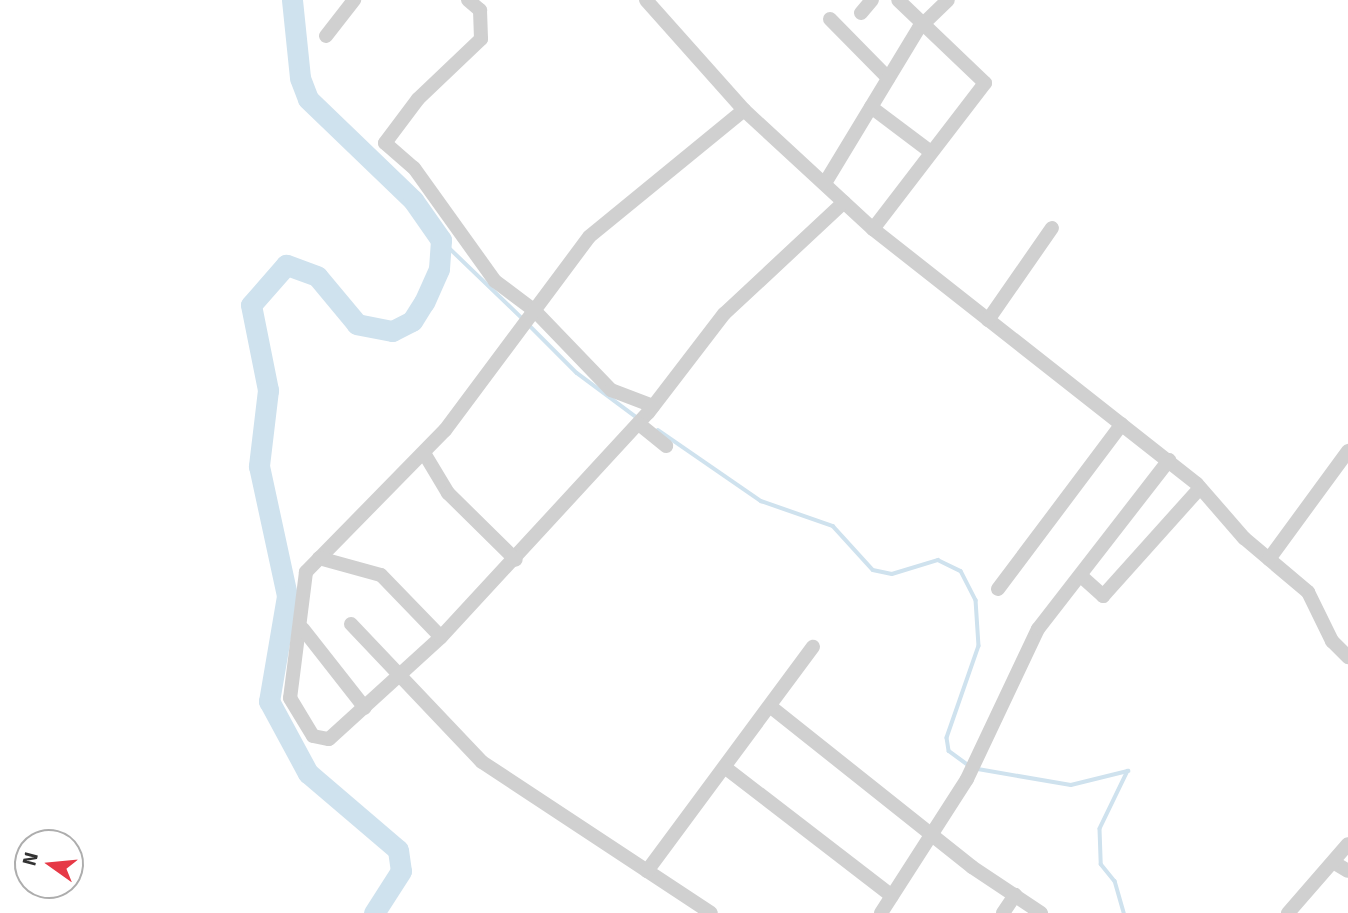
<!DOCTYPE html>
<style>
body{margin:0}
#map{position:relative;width:1348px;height:913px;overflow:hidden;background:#fff;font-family:Signika,sans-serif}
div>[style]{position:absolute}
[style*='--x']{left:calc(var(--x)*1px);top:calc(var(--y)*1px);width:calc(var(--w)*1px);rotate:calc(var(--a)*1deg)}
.stream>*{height:3.5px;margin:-1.75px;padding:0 1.75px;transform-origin:1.75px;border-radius:1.75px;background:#cfe2ee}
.river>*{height:21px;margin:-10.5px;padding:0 10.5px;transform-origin:10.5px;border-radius:10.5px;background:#cfe2ee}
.minor>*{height:14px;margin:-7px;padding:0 7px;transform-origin:7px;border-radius:7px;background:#d0d0d0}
span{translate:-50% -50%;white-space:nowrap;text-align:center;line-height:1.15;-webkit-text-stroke:7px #fff;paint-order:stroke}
.north{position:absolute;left:14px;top:829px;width:70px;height:70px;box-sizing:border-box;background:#fff;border:2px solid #adadad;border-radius:50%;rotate:285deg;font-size:19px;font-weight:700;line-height:28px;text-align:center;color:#333}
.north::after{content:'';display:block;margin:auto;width:24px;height:32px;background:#e63946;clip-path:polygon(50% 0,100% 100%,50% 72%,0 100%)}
</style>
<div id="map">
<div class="stream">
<div style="--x:441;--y:240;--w:114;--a:43.9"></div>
<div style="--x:528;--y:324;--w:69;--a:45"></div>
<div style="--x:577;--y:373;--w:77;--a:36.6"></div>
<div style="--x:658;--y:430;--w:125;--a:34.6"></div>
<div style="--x:761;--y:501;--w:76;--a:19.1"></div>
<div style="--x:833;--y:526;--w:59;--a:47.7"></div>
<div style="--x:873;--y:570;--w:19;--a:12"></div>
<div style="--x:892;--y:574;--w:48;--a:-16.9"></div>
<div style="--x:938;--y:560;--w:25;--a:26"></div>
<div style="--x:961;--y:571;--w:33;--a:63"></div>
<div style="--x:976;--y:600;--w:46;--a:86.3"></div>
<div style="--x:979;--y:646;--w:97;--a:109.2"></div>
<div style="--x:947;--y:738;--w:13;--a:81"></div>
<div style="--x:949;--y:751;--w:26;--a:36"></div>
<div style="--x:978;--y:769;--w:94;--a:9.8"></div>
<div style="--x:1071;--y:785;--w:59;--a:-13.8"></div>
<div style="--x:1128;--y:771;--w:64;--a:115.8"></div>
<div style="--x:1100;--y:829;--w:35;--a:88"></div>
<div style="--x:1101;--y:864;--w:22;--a:51"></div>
<div style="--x:1115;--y:881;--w:33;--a:74"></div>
</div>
<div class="river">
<div style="--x:292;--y:0;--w:78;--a:84.1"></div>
<div style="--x:300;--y:78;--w:22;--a:69"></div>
<div style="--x:308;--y:99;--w:146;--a:43.9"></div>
<div style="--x:413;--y:200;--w:49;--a:55"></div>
<div style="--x:441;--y:240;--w:29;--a:94"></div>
<div style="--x:439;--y:269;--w:36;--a:114"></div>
<div style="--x:424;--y:302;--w:22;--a:122"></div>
<div style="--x:412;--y:321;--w:22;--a:153"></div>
<div style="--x:392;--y:331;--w:36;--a:-169"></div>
<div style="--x:357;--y:324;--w:62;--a:-129.8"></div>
<div style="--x:317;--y:276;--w:33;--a:-160"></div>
<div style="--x:286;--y:265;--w:53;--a:131.2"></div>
<div style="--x:251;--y:305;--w:87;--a:78.7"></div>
<div style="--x:268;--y:390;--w:77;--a:96.8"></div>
<div style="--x:259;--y:466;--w:133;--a:77.8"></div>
<div style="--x:287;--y:596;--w:107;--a:99.7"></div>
<div style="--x:269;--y:701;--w:82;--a:61.6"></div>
<div style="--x:308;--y:773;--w:118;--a:40.5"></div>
<div style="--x:398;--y:850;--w:21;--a:82"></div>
<div style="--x:401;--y:871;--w:50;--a:122.7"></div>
</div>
<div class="minor">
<div style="--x:468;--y:0;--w:16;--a:40"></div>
<div style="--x:480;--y:10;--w:29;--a:88"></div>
<div style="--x:481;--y:39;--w:87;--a:136.4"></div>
<div style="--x:418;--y:99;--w:55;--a:126.9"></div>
<div style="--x:385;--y:143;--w:38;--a:41"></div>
<div style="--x:414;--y:168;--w:139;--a:54.4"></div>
<div style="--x:495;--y:281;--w:50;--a:36.9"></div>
<div style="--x:535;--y:311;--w:110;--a:46.1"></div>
<div style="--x:611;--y:390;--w:45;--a:20.9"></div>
<div style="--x:646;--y:0;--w:147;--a:48.3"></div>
<div style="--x:744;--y:110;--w:176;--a:42.7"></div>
<div style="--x:873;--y:229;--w:412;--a:38.2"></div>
<div style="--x:1197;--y:484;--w:72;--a:49"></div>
<div style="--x:1244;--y:538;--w:84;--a:40.2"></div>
<div style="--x:1308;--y:592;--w:55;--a:63.9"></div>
<div style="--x:1332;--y:641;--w:23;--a:45"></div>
<div style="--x:861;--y:13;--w:17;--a:-50"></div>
<div style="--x:830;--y:19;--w:83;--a:45.5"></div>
<div style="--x:326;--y:36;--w:46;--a:-52.1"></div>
<div style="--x:871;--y:107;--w:75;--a:36.9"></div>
<div style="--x:744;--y:110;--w:200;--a:140.7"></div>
<div style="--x:589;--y:237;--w:241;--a:126.7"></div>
<div style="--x:445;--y:430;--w:199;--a:134.4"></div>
<div style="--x:306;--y:572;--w:127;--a:97.2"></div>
<div style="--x:290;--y:698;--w:44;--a:58.8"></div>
<div style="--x:313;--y:736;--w:16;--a:11"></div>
<div style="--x:329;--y:739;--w:151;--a:-42.3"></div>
<div style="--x:441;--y:637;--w:305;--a:-47.3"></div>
<div style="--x:648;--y:413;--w:125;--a:-52.5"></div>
<div style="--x:724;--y:314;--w:164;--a:-43"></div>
<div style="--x:825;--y:183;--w:181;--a:-58.8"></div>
<div style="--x:919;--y:28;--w:40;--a:-44"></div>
<div style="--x:873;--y:229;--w:184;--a:-52.5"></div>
<div style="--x:985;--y:83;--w:120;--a:-136.3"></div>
<div style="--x:988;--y:320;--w:112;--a:-55.2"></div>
<div style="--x:639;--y:424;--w:35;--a:39"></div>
<div style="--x:424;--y:453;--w:47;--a:59"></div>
<div style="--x:448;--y:493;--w:95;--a:44.6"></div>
<div style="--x:319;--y:558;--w:64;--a:15.3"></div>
<div style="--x:381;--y:575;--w:86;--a:45.9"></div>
<div style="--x:1269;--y:559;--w:134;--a:-53.8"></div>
<div style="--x:1081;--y:576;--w:30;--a:42"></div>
<div style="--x:1103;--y:596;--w:145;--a:-48.1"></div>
<div style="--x:998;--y:589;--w:206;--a:-53.1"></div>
<div style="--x:351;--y:624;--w:190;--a:46.5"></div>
<div style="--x:482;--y:762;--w:274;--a:33.4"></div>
<div style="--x:303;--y:629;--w:100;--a:51.9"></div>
<div style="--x:771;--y:707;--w:257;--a:38.5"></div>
<div style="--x:972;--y:867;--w:83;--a:33.7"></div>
<div style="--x:727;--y:769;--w:208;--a:37.6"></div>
<div style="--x:1333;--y:862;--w:17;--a:31"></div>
<div style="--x:647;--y:871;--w:279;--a:-53.5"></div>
<div style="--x:881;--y:913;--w:159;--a:-57.3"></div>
<div style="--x:967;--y:779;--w:166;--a:-64.7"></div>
<div style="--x:1038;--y:629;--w:214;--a:-52.2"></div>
<div style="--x:1003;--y:913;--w:22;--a:-56"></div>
<div style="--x:1288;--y:913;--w:91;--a:-49"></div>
</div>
<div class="north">N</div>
</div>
